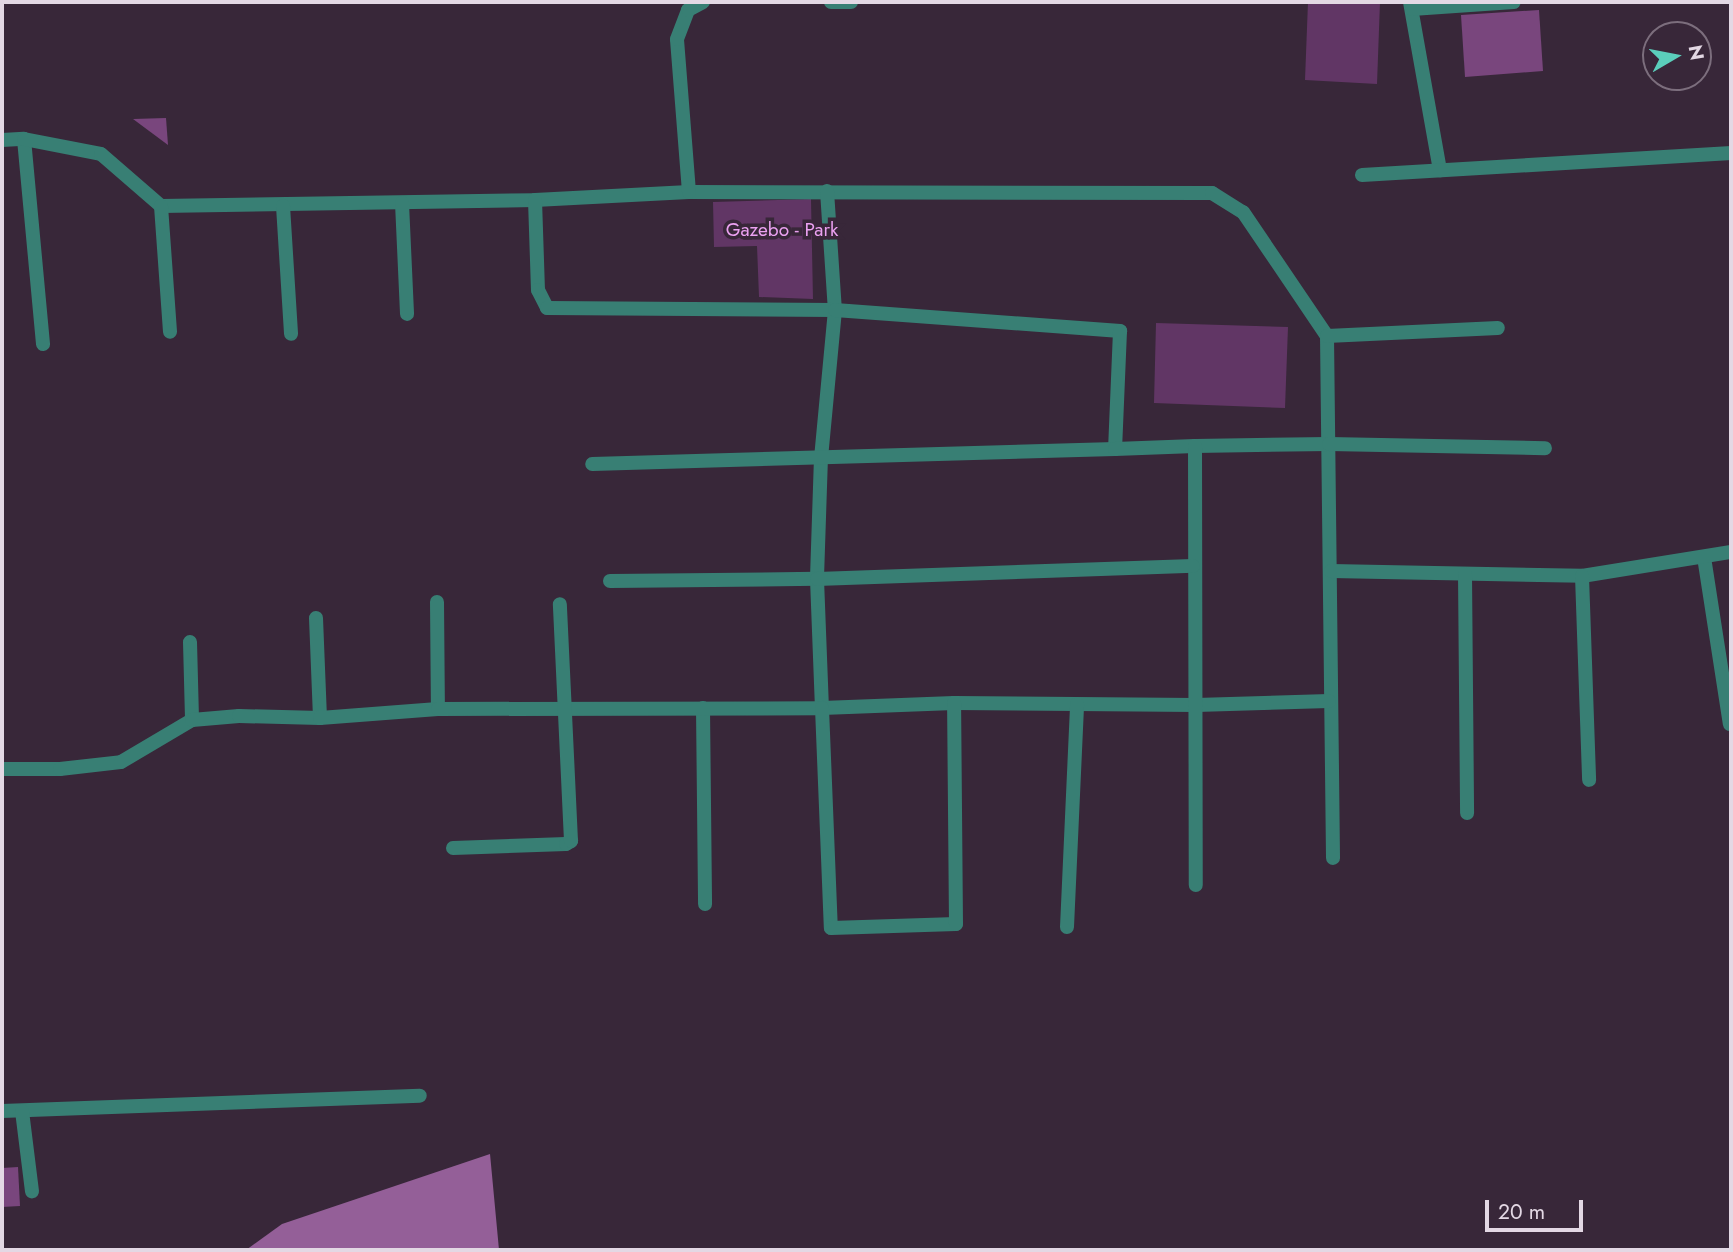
<!DOCTYPE html>
<style>
body{margin:0}
#map{position:relative;width:1733px;height:1252px;overflow:hidden;background:#382739;font-family:Jost,sans-serif}
div>[style]{position:absolute}
[style*='--x']{left:calc(var(--x)*1px);top:calc(var(--y)*1px);width:calc(var(--w)*1px);rotate:calc(var(--a)*1deg)}
.green>*{inset:0;background:#613665}
.water>*{inset:0;background:#945f98}
.building>*{inset:0;background:#79467d}
.street>*{height:14px;margin:-7px;padding:0 7px;transform-origin:7px;border-radius:7px;background:#387f74}
span{translate:-50% -50%;white-space:nowrap;text-align:center;line-height:1.15;-webkit-text-stroke:7px #382739;paint-order:stroke}
.park-label{font-size:19px;color:#eba1f1}
.frame{position:absolute;inset:0;border:4px solid #e3d8e4;pointer-events:none}
.north{position:absolute;left:1642px;top:21px;width:70px;height:70px;box-sizing:border-box;background:#382739;border:2px solid #7c6e7d;border-radius:50%;rotate:80deg;font-size:19px;font-weight:700;line-height:28px;text-align:center;color:#e3d8e4}
.north::after{content:'';display:block;margin:auto;width:24px;height:32px;background:#5bcebb;clip-path:polygon(50% 0,100% 100%,50% 72%,0 100%)}
.scale{position:absolute;left:1485px;top:1200px;width:98px;height:32px;box-sizing:border-box;border:4px solid #e3d8e4;border-top:0;padding-left:9px;font-size:21px;line-height:24px;white-space:nowrap;color:#e3d8e4;-webkit-text-stroke:5px #382739;paint-order:stroke}
</style>
<div id="map">
<div class="green">
<div style="clip-path:polygon(1308px 2px,1380px 2px,1377px 84px,1305px 80px)"></div>
<div style="clip-path:polygon(811px 199px,813px 299px,759px 297px,757px 246px,714px 247px,713px 202px)"></div>
<div style="clip-path:polygon(1156px 323px,1288px 327px,1285px 408px,1154px 403px)"></div>
</div>
<div class="water">
<div style="clip-path:polygon(490px 1154px,499px 1250px,246px 1250px,282px 1224px)"></div>
</div>
<div class="building">
<div style="clip-path:polygon(1539px 10px,1543px 71px,1465px 77px,1461px 15px)"></div>
<div style="clip-path:polygon(166px 118px,168px 145px,133px 119px)"></div>
<div style="clip-path:polygon(18px 1167px,20px 1206px,2px 1207px,2px 1168px)"></div>
</div>
<div class="street">
<div style="--x:831;--y:2;--w:20;--a:0"></div>
<div style="--x:1410;--y:2;--w:171;--a:79.9"></div>
<div style="--x:1412;--y:9;--w:102;--a:-3.9"></div>
<div style="--x:24;--y:139;--w:206;--a:84.7"></div>
<div style="--x:2;--y:140;--w:22;--a:-3"></div>
<div style="--x:24;--y:139;--w:78;--a:11"></div>
<div style="--x:101;--y:154;--w:79;--a:40.9"></div>
<div style="--x:161;--y:206;--w:374;--a:-0.9"></div>
<div style="--x:535;--y:200;--w:154;--a:-3"></div>
<div style="--x:689;--y:192;--w:523;--a:0.11"></div>
<div style="--x:1212;--y:193;--w:36;--a:32"></div>
<div style="--x:1243;--y:212;--w:150;--a:55.9"></div>
<div style="--x:1327;--y:336;--w:522;--a:89.34"></div>
<div style="--x:1362;--y:175;--w:370;--a:-3.4"></div>
<div style="--x:827;--y:191;--w:119;--a:86.2"></div>
<div style="--x:835;--y:310;--w:148;--a:95.4"></div>
<div style="--x:821;--y:457;--w:122;--a:91.9"></div>
<div style="--x:817;--y:579;--w:129;--a:87.8"></div>
<div style="--x:822;--y:708;--w:132;--a:-2.2"></div>
<div style="--x:954;--y:703;--w:242;--a:0.5"></div>
<div style="--x:1196;--y:705;--w:133;--a:-1.7"></div>
<div style="--x:689;--y:192;--w:153;--a:-94.5"></div>
<div style="--x:677;--y:39;--w:31;--a:-69"></div>
<div style="--x:688;--y:10;--w:17;--a:-28"></div>
<div style="--x:535;--y:200;--w:90;--a:88.1"></div>
<div style="--x:538;--y:290;--w:20;--a:63"></div>
<div style="--x:547;--y:308;--w:288;--a:0.4"></div>
<div style="--x:835;--y:310;--w:286;--a:4.2"></div>
<div style="--x:1120;--y:331;--w:118;--a:92.4"></div>
<div style="--x:1115;--y:449;--w:523;--a:178.36"></div>
<div style="--x:402;--y:203;--w:111;--a:87.4"></div>
<div style="--x:161;--y:206;--w:126;--a:85.9"></div>
<div style="--x:283;--y:206;--w:128;--a:86.4"></div>
<div style="--x:1327;--y:336;--w:171;--a:-2.7"></div>
<div style="--x:1195;--y:446;--w:134;--a:-0.9"></div>
<div style="--x:1329;--y:444;--w:216;--a:1.1"></div>
<div style="--x:1115;--y:449;--w:80;--a:-2.1"></div>
<div style="--x:1195;--y:446;--w:439;--a:89.9"></div>
<div style="--x:1704;--y:557;--w:169;--a:81.2"></div>
<div style="--x:1331;--y:571;--w:251;--a:1.1"></div>
<div style="--x:1582;--y:576;--w:151;--a:-9.2"></div>
<div style="--x:1465;--y:574;--w:239;--a:89.5"></div>
<div style="--x:1582;--y:576;--w:204;--a:88"></div>
<div style="--x:610;--y:581;--w:207;--a:-0.6"></div>
<div style="--x:817;--y:579;--w:376;--a:-2"></div>
<div style="--x:437;--y:602;--w:107;--a:89.5"></div>
<div style="--x:316;--y:618;--w:100;--a:87.7"></div>
<div style="--x:190;--y:642;--w:78;--a:88.5"></div>
<div style="--x:703;--y:708;--w:196;--a:89.4"></div>
<div style="--x:2;--y:769;--w:58;--a:0"></div>
<div style="--x:60;--y:769;--w:61;--a:-6.5"></div>
<div style="--x:121;--y:762;--w:82;--a:-30.6"></div>
<div style="--x:192;--y:720;--w:47;--a:-4.9"></div>
<div style="--x:239;--y:716;--w:81;--a:1.4"></div>
<div style="--x:320;--y:718;--w:118;--a:-4.4"></div>
<div style="--x:438;--y:709;--w:384;--a:-0.1"></div>
<div style="--x:822;--y:708;--w:220;--a:87.7"></div>
<div style="--x:831;--y:928;--w:125;--a:-1.8"></div>
<div style="--x:956;--y:924;--w:221;--a:-90.5"></div>
<div style="--x:453;--y:848;--w:113;--a:-2"></div>
<div style="--x:566;--y:844;--w:6;--a:-31"></div>
<div style="--x:571;--y:841;--w:237;--a:-92.7"></div>
<div style="--x:1067;--y:927;--w:223;--a:-87.4"></div>
<div style="--x:2;--y:1111;--w:418;--a:-2.1"></div>
<div style="--x:22;--y:1111;--w:81;--a:82.9"></div>
</div>
<div class="park-label">
<span style="left:782px;top:230px">Gazebo - Park</span>
</div>
<div class="frame"></div>
<div class="north">N</div>
<div class="scale">20 m</div>
</div>
